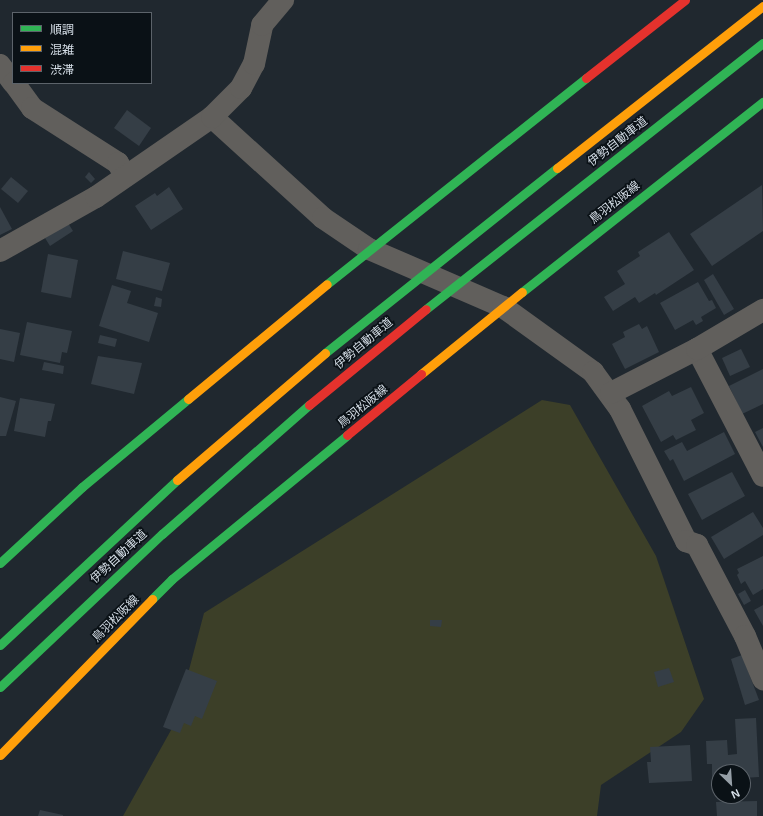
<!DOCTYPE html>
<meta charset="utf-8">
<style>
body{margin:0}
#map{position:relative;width:763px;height:816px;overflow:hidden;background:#20282f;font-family:Helvetica,"Noto Sans JP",sans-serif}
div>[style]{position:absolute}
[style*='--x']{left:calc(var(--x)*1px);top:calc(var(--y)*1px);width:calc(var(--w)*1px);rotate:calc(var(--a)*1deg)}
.green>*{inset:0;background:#3c3f28}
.building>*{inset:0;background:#353e46}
.street>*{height:22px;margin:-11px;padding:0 11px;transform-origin:11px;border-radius:11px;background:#615f5c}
.fast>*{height:9px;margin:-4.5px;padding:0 4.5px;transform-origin:4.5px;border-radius:4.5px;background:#30b455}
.slow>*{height:9px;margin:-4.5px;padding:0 4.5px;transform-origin:4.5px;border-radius:4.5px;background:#ff9f0a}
.jam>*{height:9px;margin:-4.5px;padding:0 4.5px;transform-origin:4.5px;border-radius:4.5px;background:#e5322d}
span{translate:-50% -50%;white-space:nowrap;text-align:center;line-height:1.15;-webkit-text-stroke:3.5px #0a1116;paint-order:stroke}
.street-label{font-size:12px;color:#d6dfe8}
.legend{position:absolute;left:12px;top:12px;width:140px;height:72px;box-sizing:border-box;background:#0a1116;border:1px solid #5c636a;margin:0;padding:5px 7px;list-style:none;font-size:12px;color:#d6dfe8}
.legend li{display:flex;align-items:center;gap:8px;height:20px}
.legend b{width:20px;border:1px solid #5c636a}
.north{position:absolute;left:711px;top:764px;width:40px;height:40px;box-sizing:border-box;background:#0a1116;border:1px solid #5c636a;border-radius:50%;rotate:155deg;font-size:11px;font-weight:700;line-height:16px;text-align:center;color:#d6dfe8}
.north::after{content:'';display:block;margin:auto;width:14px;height:18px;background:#969fa7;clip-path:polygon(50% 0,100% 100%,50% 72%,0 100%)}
</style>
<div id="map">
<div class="green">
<div style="clip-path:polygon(542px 400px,570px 405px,656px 556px,704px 699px,681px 732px,601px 785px,597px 816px,123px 816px,175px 723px,204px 613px)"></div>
</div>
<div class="building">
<div style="clip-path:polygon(127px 110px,151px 128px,139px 146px,114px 128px)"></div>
<div style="clip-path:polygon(89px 172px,95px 179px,91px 183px,85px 177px)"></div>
<div style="clip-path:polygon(11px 177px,28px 191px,18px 203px,1px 189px)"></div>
<div style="clip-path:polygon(762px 185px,763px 231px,712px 266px,690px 234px)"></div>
<div style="clip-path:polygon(169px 187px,183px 209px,151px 230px,135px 206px,155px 193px,157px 196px)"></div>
<div style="clip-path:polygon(0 207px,12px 229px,0 235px)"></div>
<div style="clip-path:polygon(68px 223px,73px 231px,50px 246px,45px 238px)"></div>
<div style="clip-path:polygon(669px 232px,694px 270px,656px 295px,655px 293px,639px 303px,635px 297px,613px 311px,604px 297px,625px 284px,617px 271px,640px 256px,638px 252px)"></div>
<div style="clip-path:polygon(123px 251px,170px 263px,162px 291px,116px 279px)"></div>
<div style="clip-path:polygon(48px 254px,78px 260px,71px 298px,41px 292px)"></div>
<div style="clip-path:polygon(713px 274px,734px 309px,724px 315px,704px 280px)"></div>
<div style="clip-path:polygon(698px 282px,709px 301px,712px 300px,716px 308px,701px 317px,703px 321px,696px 325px,693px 320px,675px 330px,660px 303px)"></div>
<div style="clip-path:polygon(112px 285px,131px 291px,127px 303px,158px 313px,149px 342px,99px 326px)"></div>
<div style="clip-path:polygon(156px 297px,162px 299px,161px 307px,154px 306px)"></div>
<div style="clip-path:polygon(27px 322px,72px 331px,67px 353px,62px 352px,60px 363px,20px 355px)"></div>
<div style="clip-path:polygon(639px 324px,642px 329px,647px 326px,659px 352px,625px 369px,612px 344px,625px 337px,623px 332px)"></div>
<div style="clip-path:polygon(0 329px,20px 333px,14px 362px,0 359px)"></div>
<div style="clip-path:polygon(100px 335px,117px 339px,115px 347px,98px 343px)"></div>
<div style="clip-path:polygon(741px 349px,750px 367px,730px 376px,722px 358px)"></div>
<div style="clip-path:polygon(98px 356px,142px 363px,134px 394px,91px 384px)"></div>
<div style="clip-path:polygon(44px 362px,64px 366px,63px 374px,42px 370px)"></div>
<div style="clip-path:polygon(763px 369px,763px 404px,742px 414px,729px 386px)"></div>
<div style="clip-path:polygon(691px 387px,704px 413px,691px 420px,696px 430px,676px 440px,673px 435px,661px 442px,642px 406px,669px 391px,672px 396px)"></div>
<div style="clip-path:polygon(0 397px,16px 401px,6px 436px,0 436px)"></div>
<div style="clip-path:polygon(20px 398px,55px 404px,51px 421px,48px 421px,45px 437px,14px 431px)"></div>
<div style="clip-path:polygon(763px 428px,763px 447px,755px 432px)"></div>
<div style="clip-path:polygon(724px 432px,735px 454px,684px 481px,673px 459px,670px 461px,664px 451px,682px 442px,687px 451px)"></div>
<div style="clip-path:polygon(732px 472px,745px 496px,702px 520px,688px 494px)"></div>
<div style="clip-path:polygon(753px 512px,763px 528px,763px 535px,724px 559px,711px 537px)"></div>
<div style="clip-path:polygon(763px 556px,763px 589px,753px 595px,745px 581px,741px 584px,737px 575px,739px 573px,737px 569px)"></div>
<div style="clip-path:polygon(745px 590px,751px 601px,744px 605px,738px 594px)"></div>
<div style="clip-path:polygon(763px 605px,763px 626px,754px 610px)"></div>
<div style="clip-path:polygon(430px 620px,442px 620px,441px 627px,430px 626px)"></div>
<div style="clip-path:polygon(742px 655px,759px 700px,745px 705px,731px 659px)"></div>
<div style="clip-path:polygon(669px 668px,674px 682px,658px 687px,654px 672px)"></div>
<div style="clip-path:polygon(186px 669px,217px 681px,202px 719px,195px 716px,191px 726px,184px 723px,180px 733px,163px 727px)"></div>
<div style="clip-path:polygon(756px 718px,759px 777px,743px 778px,743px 772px,719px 772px,719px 779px,712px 779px,712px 764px,707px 764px,706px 741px,727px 740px,728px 755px,737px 754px,735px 719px)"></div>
<div style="clip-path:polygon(690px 745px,692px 781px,649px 783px,647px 762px,651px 762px,650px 747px)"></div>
<div style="clip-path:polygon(757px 801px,757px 816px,717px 816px,716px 802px)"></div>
<div style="clip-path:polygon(40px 810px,63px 815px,63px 816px,38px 816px)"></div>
</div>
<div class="street">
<div style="--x:0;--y:65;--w:21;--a:53"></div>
<div style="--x:14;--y:83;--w:31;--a:54"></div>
<div style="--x:32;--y:108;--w:102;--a:32.6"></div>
<div style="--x:118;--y:163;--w:15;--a:62"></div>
<div style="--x:212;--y:117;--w:150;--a:42.3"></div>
<div style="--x:323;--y:218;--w:55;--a:34"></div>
<div style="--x:369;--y:249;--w:146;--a:23.4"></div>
<div style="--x:503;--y:307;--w:111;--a:35.8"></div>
<div style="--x:593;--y:372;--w:46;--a:53.9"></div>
<div style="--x:620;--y:409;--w:148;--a:63.4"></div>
<div style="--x:686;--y:541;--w:12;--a:20"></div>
<div style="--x:697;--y:545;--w:103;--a:62.2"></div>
<div style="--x:745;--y:636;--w:47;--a:67.3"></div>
<div style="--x:0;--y:251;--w:110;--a:-29.4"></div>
<div style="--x:96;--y:197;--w:141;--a:-34.6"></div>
<div style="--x:212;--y:117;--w:41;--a:-45"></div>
<div style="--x:241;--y:88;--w:27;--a:-62"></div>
<div style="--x:254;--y:64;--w:40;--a:-78"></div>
<div style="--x:262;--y:25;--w:33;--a:-50"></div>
<div style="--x:697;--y:349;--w:143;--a:62.5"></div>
<div style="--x:611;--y:393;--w:97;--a:-27.1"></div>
<div style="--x:697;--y:349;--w:77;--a:-30.6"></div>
</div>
<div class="fast">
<div style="--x:327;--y:284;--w:331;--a:-38.5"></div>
<div style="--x:522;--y:292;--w:307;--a:-38.3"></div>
<div style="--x:426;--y:309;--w:429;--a:-38.3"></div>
<div style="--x:325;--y:353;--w:297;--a:-38.6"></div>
<div style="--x:0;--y:563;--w:112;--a:-42.8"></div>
<div style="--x:82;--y:487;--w:138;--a:-39.7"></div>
<div style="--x:152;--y:599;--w:28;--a:-45"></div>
<div style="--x:172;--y:579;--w:227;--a:-39.4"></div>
<div style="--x:0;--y:645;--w:242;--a:-43"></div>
<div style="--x:0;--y:687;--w:223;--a:-43.4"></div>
<div style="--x:162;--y:534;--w:196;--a:-41.3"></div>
</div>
<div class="slow">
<div style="--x:557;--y:168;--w:262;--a:-38.2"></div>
<div style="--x:421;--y:374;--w:130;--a:-39.1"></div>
<div style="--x:188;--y:399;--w:180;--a:-39.6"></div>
<div style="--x:177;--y:480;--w:195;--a:-40.6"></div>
<div style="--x:0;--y:755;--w:218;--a:-45.7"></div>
</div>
<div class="jam">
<div style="--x:586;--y:78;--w:126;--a:-38.2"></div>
<div style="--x:309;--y:405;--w:151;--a:-39.4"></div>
<div style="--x:347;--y:435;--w:96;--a:-39.5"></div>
</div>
<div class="street-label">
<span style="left:618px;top:142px;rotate:-38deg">伊勢自動車道</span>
<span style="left:615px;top:203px;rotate:-38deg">鳥羽松阪線</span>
<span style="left:364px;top:344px;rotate:-40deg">伊勢自動車道</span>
<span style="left:363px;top:407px;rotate:-39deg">鳥羽松阪線</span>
<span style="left:119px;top:557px;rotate:-43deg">伊勢自動車道</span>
<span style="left:116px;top:619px;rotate:-45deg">鳥羽松阪線</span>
</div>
<ul class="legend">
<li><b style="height:5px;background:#30b455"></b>順調</li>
<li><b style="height:5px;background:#ff9f0a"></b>混雑</li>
<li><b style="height:5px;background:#e5322d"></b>渋滞</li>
</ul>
<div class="north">N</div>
</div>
